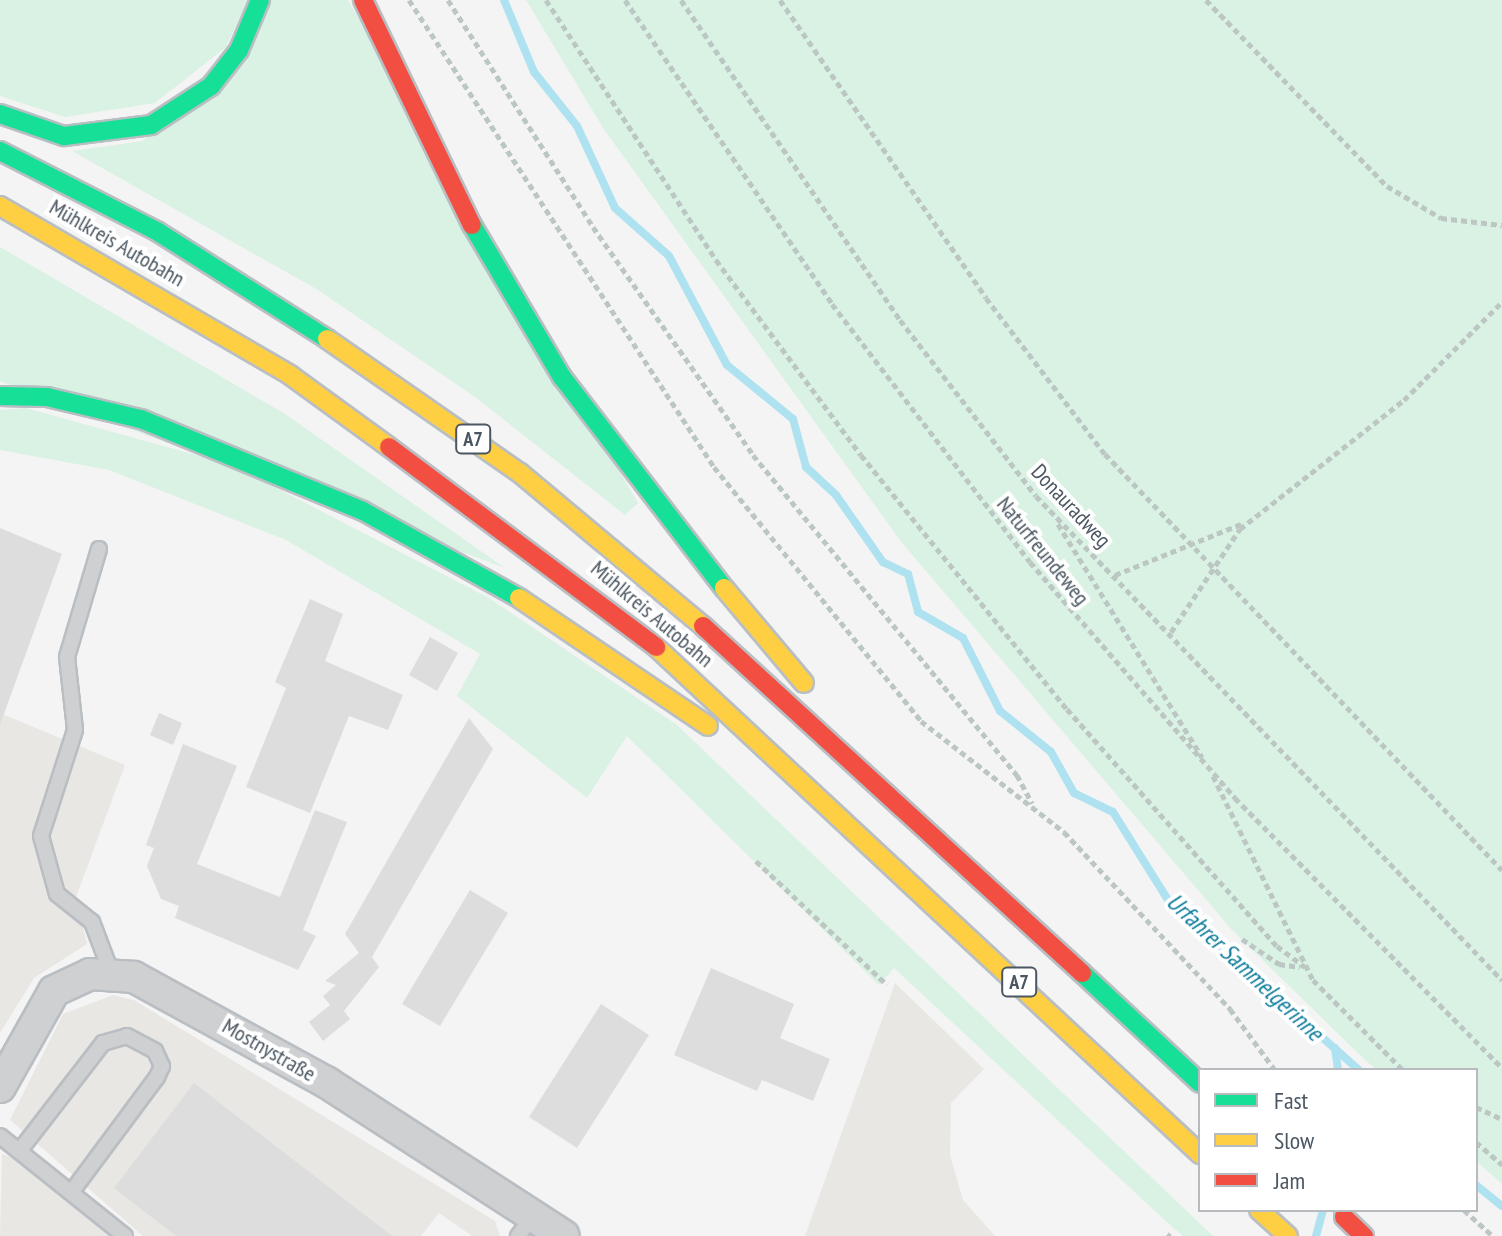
<!DOCTYPE html>
<meta charset="utf-8">
<style>
body{margin:0}
#map{position:relative;width:1502px;height:1236px;overflow:hidden;background:#f4f4f4;font-family:"PT Sans Narrow",sans-serif}
div>[style]{position:absolute}
[style*='--x']{left:calc(var(--x)*1px);top:calc(var(--y)*1px);width:calc(var(--w)*1px);rotate:calc(var(--a)*1deg)}
.commercial>*{inset:0;background:#e8e7e3}
.green>*{inset:0;background:#d9f2e3}
.stream>*{height:8px;margin:-4px;padding:0 4px;transform-origin:4px;border-radius:4px;background:#aee2f0}
.building>*{inset:0;background:#ddddde}
.path>*{height:5px;margin-top:-2.5px;transform-origin:0;background:repeating-linear-gradient(90deg,#bcc7c4 0 6px,transparent 0 10px)}
.roads{filter:drop-shadow(2px 0 #b9bec3) drop-shadow(-2px 0 #b9bec3) drop-shadow(0 2px #b9bec3) drop-shadow(0 -2px #b9bec3)}
.lane>*{height:14px;margin:-7px;padding:0 7px;transform-origin:7px;border-radius:7px;background:#ced0d2}
.street>*{height:30px;margin:-15px;padding:0 15px;transform-origin:15px;border-radius:15px;background:#ced0d2}
.fast>*{height:18px;margin:-9px;padding:0 9px;transform-origin:9px;border-radius:9px;background:#16e098}
.slow>*{height:18px;margin:-9px;padding:0 9px;transform-origin:9px;border-radius:9px;background:#ffcf43}
.jam>*{height:18px;margin:-9px;padding:0 9px;transform-origin:9px;border-radius:9px;background:#f24e42}
.bridges{filter:drop-shadow(2px 0 #b9bec3) drop-shadow(-2px 0 #b9bec3) drop-shadow(0 2px #b9bec3) drop-shadow(0 -2px #b9bec3)}
.jam-bridge>*{height:18px;margin:-9px;padding:0 9px;transform-origin:9px;border-radius:9px;background:#f24e42}
span{translate:-50% -50%;white-space:nowrap;text-align:center;line-height:1.15;-webkit-text-stroke:8px #fff;paint-order:stroke}
.shield-label span{padding:2px 6px;background:#fff;border:2px solid;border-radius:6px;-webkit-text-stroke-width:0}
.shield-label{font-size:20px;color:#4a5661;font-weight:700}
.street-label{font-size:22px;color:#4a5661}
.water-label{font-size:24px;color:#0c7c9b;font-style:italic}
.legend{position:absolute;left:1198px;top:1068px;width:280px;height:144px;box-sizing:border-box;background:#fff;border:2px solid #b7bbc0;margin:0;padding:10px 14px;list-style:none;font-size:24px;color:#4a5661}
.legend li{display:flex;align-items:center;gap:16px;height:40px}
.legend b{width:40px;border:2px solid #b7bbc0}
</style>
<div id="map">
<div class="commercial">
<div style="clip-path:polygon(0 713px,125px 765px,76px 897px,87px 944px,34px 978px,0 1033px)"></div>
<div style="clip-path:polygon(895px 983px,984px 1069px,951px 1103px,950px 1155px,963px 1200px,995px 1236px,805px 1236px)"></div>
<div style="clip-path:polygon(113px 995px,134px 1000px,495px 1221px,500px 1236px,472px 1236px,439px 1213px,421px 1236px,143px 1236px,10px 1120px,63px 1014px)"></div>
<div style="clip-path:polygon(2px 1154px,13px 1158px,112px 1236px,0 1236px)"></div>
</div>
<div class="green">
<div style="clip-path:polygon(0 0,248px 0,226px 47px,155px 103px,65px 117px,0 96px)"></div>
<div style="clip-path:polygon(273px 0,348px 0,638px 503px,625px 515px,475px 397px,318px 290px,72px 151px,143px 141px)"></div>
<div style="clip-path:polygon(526px 0,1502px 0,1502px 1184px,1476px 1161px,1476px 1070px,1377px 1070px,1364px 1059px,1232px 930px,902px 543px,603px 128px)"></div>
<div style="clip-path:polygon(0 247px,285px 414px,505px 568px,0 381px)"></div>
<div style="clip-path:polygon(26px 408px,232px 465px,489px 598px,677px 725px,1213px 1236px,1183px 1236px,1169px 1224px,894px 968px,879px 985px,627px 736px,587px 798px,457px 696px,480px 654px,286px 540px,109px 470px,0 450px,0 410px)"></div>
</div>
<div class="stream">
<div style="--x:504;--y:0;--w:78;--a:67.4"></div>
<div style="--x:534;--y:72;--w:69;--a:51.5"></div>
<div style="--x:577;--y:126;--w:90;--a:65.1"></div>
<div style="--x:615;--y:208;--w:72;--a:41.6"></div>
<div style="--x:669;--y:256;--w:123;--a:62"></div>
<div style="--x:727;--y:365;--w:85;--a:39.3"></div>
<div style="--x:793;--y:419;--w:50;--a:74.8"></div>
<div style="--x:806;--y:467;--w:41;--a:43"></div>
<div style="--x:836;--y:495;--w:82;--a:55"></div>
<div style="--x:883;--y:562;--w:28;--a:26"></div>
<div style="--x:908;--y:574;--w:39;--a:75"></div>
<div style="--x:918;--y:612;--w:52;--a:30"></div>
<div style="--x:963;--y:638;--w:82;--a:63.1"></div>
<div style="--x:1000;--y:711;--w:65;--a:38.8"></div>
<div style="--x:1051;--y:752;--w:47;--a:60.7"></div>
<div style="--x:1074;--y:793;--w:43;--a:26"></div>
<div style="--x:1113;--y:812;--w:104;--a:58"></div>
<div style="--x:1168;--y:900;--w:256;--a:41.7"></div>
<div style="--x:1335;--y:1048;--w:22;--a:82"></div>
<div style="--x:1476;--y:1185;--w:33;--a:39"></div>
<div style="--x:1316;--y:1236;--w:27;--a:-75"></div>
</div>
<div class="building">
<div style="clip-path:polygon(0 528px,62px 554px,0 725px)"></div>
<div style="clip-path:polygon(310px 599px,343px 614px,325px 661px,403px 695px,388px 730px,349px 716px,310px 813px,246px 787px,286px 688px,275px 682px)"></div>
<div style="clip-path:polygon(430px 637px,458px 653px,437px 691px,409px 675px)"></div>
<div style="clip-path:polygon(159px 713px,182px 723px,173px 745px,150px 735px)"></div>
<div style="clip-path:polygon(469px 718px,493px 749px,372px 957px,379px 967px,344px 1011px,350px 1019px,323px 1041px,309px 1022px,330px 1005px,323px 996px,336px 985px,325px 981px,359px 953px,345px 934px)"></div>
<div style="clip-path:polygon(183px 744px,237px 766px,197px 864px,280px 897px,315px 810px,347px 822px,303px 930px,316px 936px,298px 970px,175px 918px,179px 906px,161px 899px,147px 866px,154px 848px,146px 845px)"></div>
<div style="clip-path:polygon(470px 890px,508px 913px,440px 1026px,402px 1004px)"></div>
<div style="clip-path:polygon(711px 968px,794px 1004px,780px 1038px,830px 1059px,813px 1101px,762px 1080px,757px 1091px,674px 1055px)"></div>
<div style="clip-path:polygon(601px 1004px,649px 1035px,577px 1148px,529px 1117px)"></div>
<div style="clip-path:polygon(194px 1083px,392px 1236px,176px 1236px,114px 1188px)"></div>
</div>
<div class="path">
<div style="--x:409;--y:0;--w:558;--a:56.85"></div>
<div style="--x:714;--y:467;--w:328;--a:50.8"></div>
<div style="--x:921;--y:721;--w:181;--a:37.8"></div>
<div style="--x:1064;--y:832;--w:243;--a:46.8"></div>
<div style="--x:1230;--y:1009;--w:76;--a:53.6"></div>
<div style="--x:448;--y:0;--w:269;--a:57.4"></div>
<div style="--x:593;--y:227;--w:279;--a:54.9"></div>
<div style="--x:753;--y:455;--w:415;--a:50.5"></div>
<div style="--x:1017;--y:775;--w:32;--a:62"></div>
<div style="--x:546;--y:0;--w:311;--a:56.8"></div>
<div style="--x:716;--y:260;--w:243;--a:53.4"></div>
<div style="--x:861;--y:455;--w:327;--a:51"></div>
<div style="--x:1067;--y:709;--w:317;--a:48.5"></div>
<div style="--x:1277;--y:946;--w:35;--a:37"></div>
<div style="--x:625;--y:0;--w:368;--a:55.7"></div>
<div style="--x:832;--y:304;--w:325;--a:52.5"></div>
<div style="--x:1030;--y:562;--w:313;--a:49"></div>
<div style="--x:1235;--y:798;--w:380;--a:45.3"></div>
<div style="--x:681;--y:0;--w:388;--a:55.6"></div>
<div style="--x:900;--y:320;--w:222;--a:52.3"></div>
<div style="--x:1036;--y:496;--w:672;--a:46.09"></div>
<div style="--x:780;--y:0;--w:362;--a:55.3"></div>
<div style="--x:986;--y:298;--w:196;--a:52.7"></div>
<div style="--x:1105;--y:454;--w:575;--a:46.34"></div>
<div style="--x:1206;--y:0;--w:260;--a:45.8"></div>
<div style="--x:1387;--y:186;--w:63;--a:30.7"></div>
<div style="--x:1441;--y:218;--w:61;--a:6.5"></div>
<div style="--x:1058;--y:524;--w:274;--a:58.3"></div>
<div style="--x:1115;--y:575;--w:139;--a:-22"></div>
<div style="--x:1171;--y:632;--w:124;--a:-56.2"></div>
<div style="--x:1240;--y:529;--w:209;--a:-38.2"></div>
<div style="--x:1404;--y:400;--w:139;--a:-45"></div>
<div style="--x:1213;--y:776;--w:227;--a:63.9"></div>
<div style="--x:1313;--y:980;--w:127;--a:45"></div>
<div style="--x:756;--y:861;--w:180;--a:43.4"></div>
<div style="--x:1242;--y:939;--w:45;--a:34"></div>
<div style="--x:1279;--y:964;--w:21;--a:8"></div>
<div style="--x:1476;--y:1107;--w:29;--a:25"></div>
<div style="--x:1476;--y:1142;--w:35;--a:41"></div>
<div style="--x:1464;--y:1210;--w:39;--a:42"></div>
<div style="--x:1167;--y:1234;--w:4;--a:34"></div>
</div>
<div class="roads">
<div class="lane">
<div style="--x:99;--y:549;--w:113;--a:106.5"></div>
<div style="--x:67;--y:657;--w:73;--a:83.7"></div>
<div style="--x:75;--y:730;--w:111;--a:107.8"></div>
<div style="--x:41;--y:836;--w:60;--a:74.6"></div>
<div style="--x:57;--y:894;--w:45;--a:38.7"></div>
<div style="--x:92;--y:922;--w:53;--a:69.2"></div>
<div style="--x:0;--y:1136;--w:160;--a:38.7"></div>
<div style="--x:21;--y:1149;--w:134;--a:-52.3"></div>
<div style="--x:103;--y:1043;--w:25;--a:-16"></div>
<div style="--x:127;--y:1036;--w:32;--a:28"></div>
<div style="--x:155;--y:1051;--w:17;--a:65"></div>
<div style="--x:162;--y:1066;--w:12;--a:114"></div>
<div style="--x:157;--y:1077;--w:141;--a:126.6"></div>
<div style="--x:518;--y:1236;--w:25;--a:-53"></div>
</div>
<div class="street">
<div style="--x:0;--y:1087;--w:110;--a:-60.6"></div>
<div style="--x:54;--y:991;--w:40;--a:-25"></div>
<div style="--x:90;--y:974;--w:44;--a:3.9"></div>
<div style="--x:134;--y:977;--w:219;--a:28.7"></div>
<div style="--x:326;--y:1082;--w:283;--a:32.9"></div>
</div>
<div class="fast">
<div style="--x:0;--y:114;--w:68;--a:19"></div>
<div style="--x:64;--y:136;--w:88;--a:-7.2"></div>
<div style="--x:151;--y:125;--w:72;--a:-33"></div>
<div style="--x:211;--y:86;--w:46;--a:-52.1"></div>
<div style="--x:239;--y:50;--w:54;--a:-67.2"></div>
<div style="--x:0;--y:151;--w:178;--a:27.1"></div>
<div style="--x:158;--y:232;--w:200;--a:32.3"></div>
<div style="--x:472;--y:225;--w:177;--a:59.4"></div>
<div style="--x:562;--y:377;--w:266;--a:52.5"></div>
<div style="--x:0;--y:396;--w:47;--a:1.2"></div>
<div style="--x:47;--y:397;--w:97;--a:13.2"></div>
<div style="--x:141;--y:419;--w:240;--a:22.5"></div>
<div style="--x:363;--y:511;--w:179;--a:29.1"></div>
<div style="--x:1082;--y:973;--w:161;--a:43"></div>
</div>
<div class="slow">
<div style="--x:0;--y:206;--w:336;--a:30.2"></div>
<div style="--x:290;--y:375;--w:122;--a:36"></div>
<div style="--x:327;--y:339;--w:235;--a:34.8"></div>
<div style="--x:520;--y:473;--w:239;--a:39.9"></div>
<div style="--x:724;--y:588;--w:124;--a:49.9"></div>
<div style="--x:519;--y:598;--w:228;--a:34.1"></div>
<div style="--x:656;--y:647;--w:744;--a:42.98"></div>
<div style="--x:1259;--y:1210;--w:39;--a:42"></div>
</div>
<div class="jam">
<div style="--x:363;--y:0;--w:250;--a:64.2"></div>
<div style="--x:389;--y:447;--w:334;--a:36.8"></div>
<div style="--x:703;--y:626;--w:514;--a:42.48"></div>
</div>
</div>
<div class="bridges">
<div class="jam-bridge">
<div style="--x:1344;--y:1217;--w:28;--a:44"></div>
</div>
</div>
<div class="shield-label">
<span style="left:473px;top:439px">A7</span>
<span style="left:1019px;top:982px">A7</span>
</div>
<div class="street-label">
<span style="left:117px;top:243px;rotate:30deg">Mühlkreis Autobahn</span>
<span style="left:1071px;top:506px;rotate:47deg">Donauradweg</span>
<span style="left:1043px;top:551px;rotate:51deg">Naturfreundeweg</span>
<span style="left:652px;top:614px;rotate:40deg">Mühlkreis Autobahn</span>
<span style="left:269px;top:1050px;rotate:30deg">Mostnystraße</span>
</div>
<div class="water-label">
<span style="left:1245px;top:967px;rotate:43deg">Urfahrer Sammelgerinne</span>
</div>
<ul class="legend">
<li><b style="height:10px;background:#16e098"></b>Fast</li>
<li><b style="height:10px;background:#ffcf43"></b>Slow</li>
<li><b style="height:10px;background:#f24e42"></b>Jam</li>
</ul>
</div>
